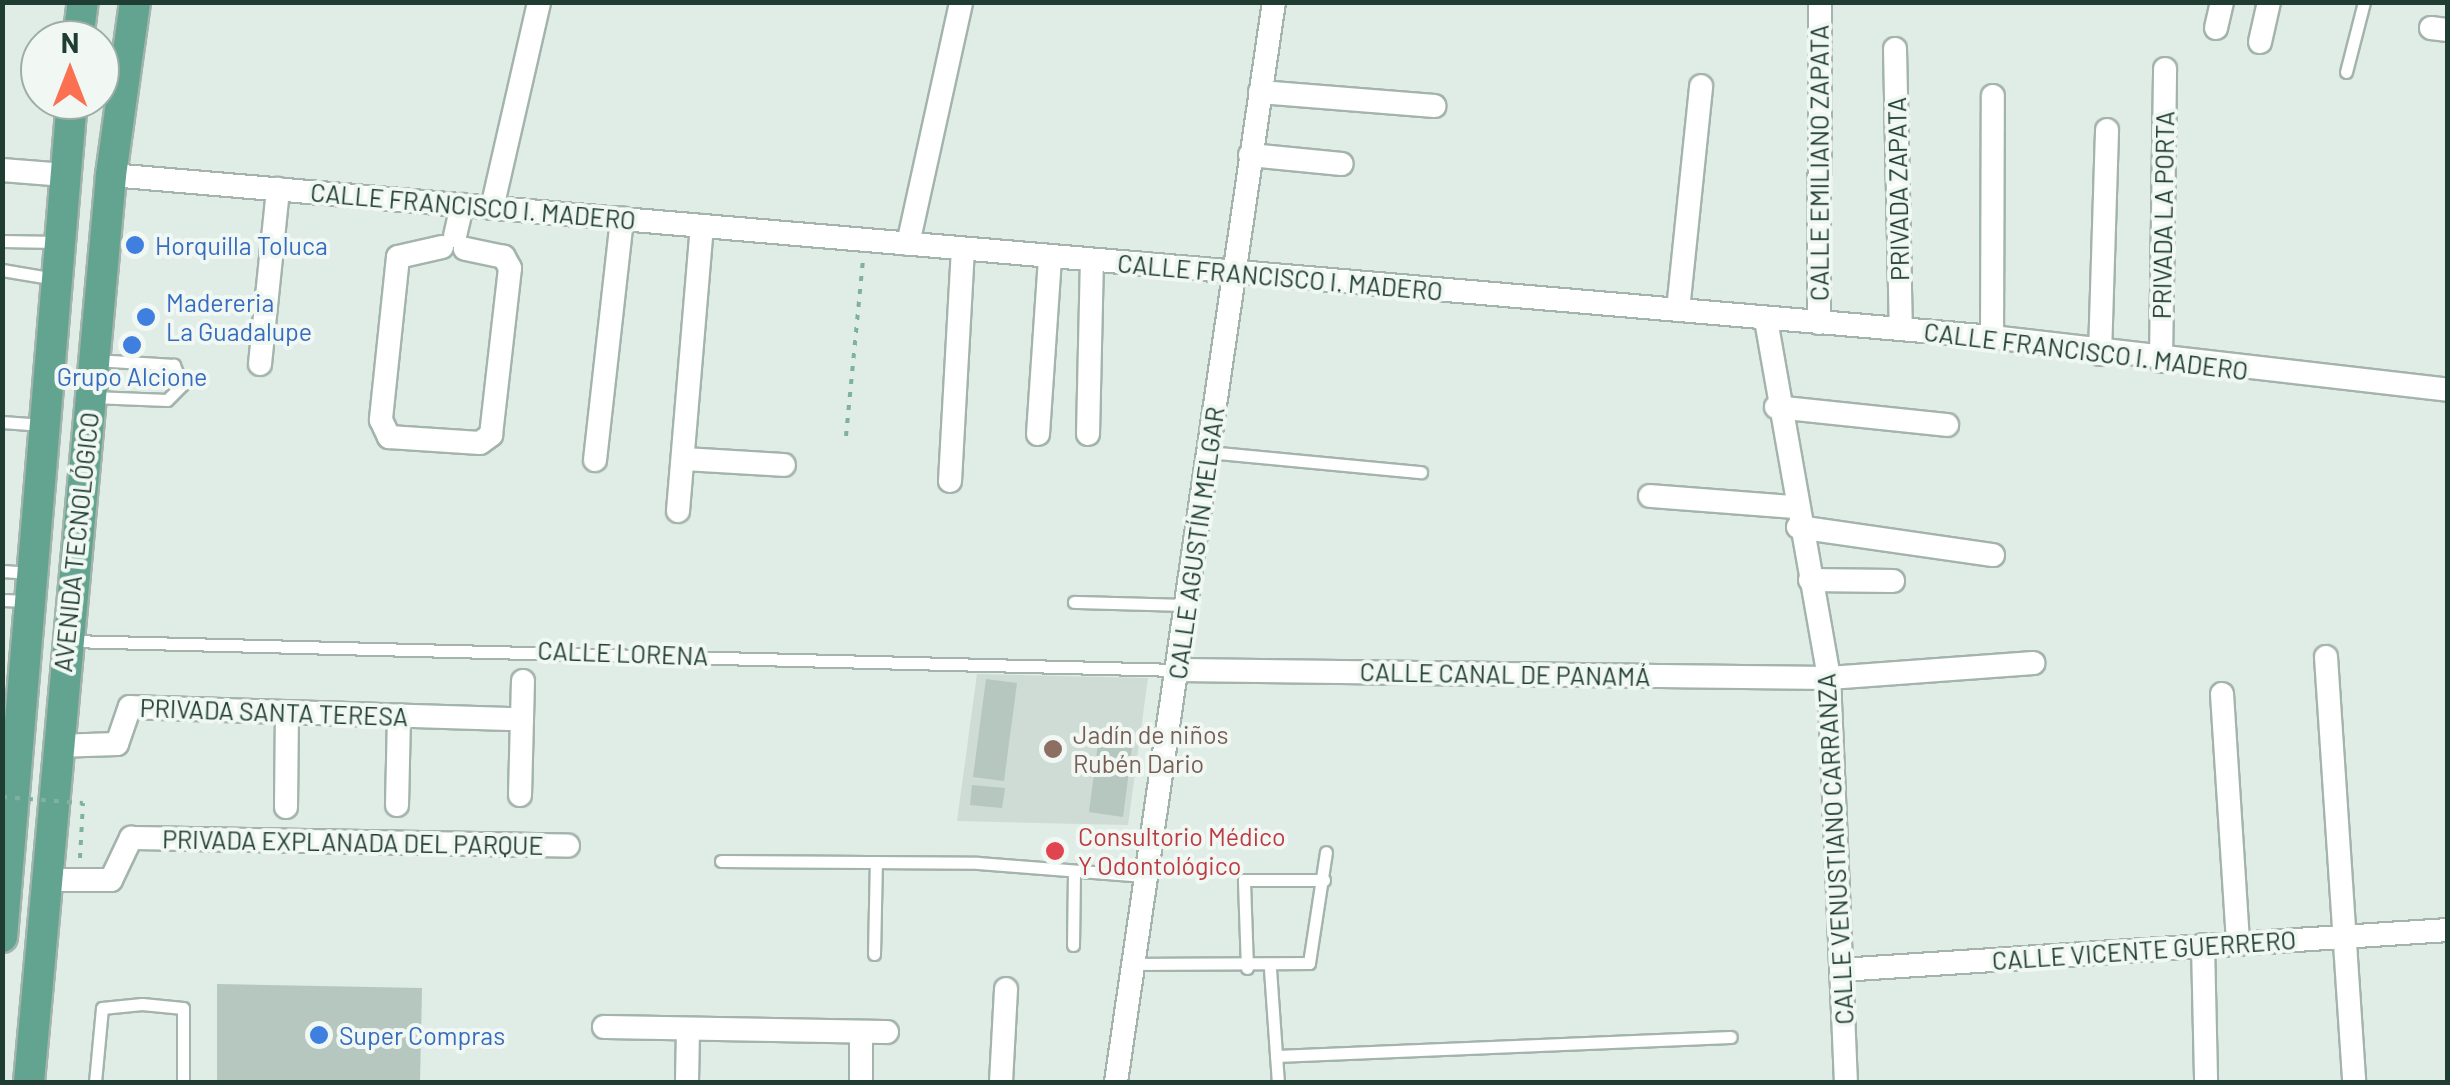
<!DOCTYPE html>
<meta charset="utf-8">
<style>
body{margin:0}
#map{position:relative;width:2450px;height:1085px;overflow:hidden;background:#e0ece6;font-family:Barlow,sans-serif}
div>[style]{position:absolute}
[style*='--x']{left:calc(var(--x)*1px);top:calc(var(--y)*1px);width:calc(var(--w)*1px);rotate:calc(var(--a)*1deg)}
.built>*{inset:0;background:#cedcd5}
.building>*{inset:0;background:#b5c7bf}
.path>*{height:4px;margin-top:-2px;transform-origin:0;background:repeating-linear-gradient(90deg,#7eb29f 0 5px,transparent 0 13px)}
.roads{filter:drop-shadow(2px 0 #a3b4ad) drop-shadow(-2px 0 #a3b4ad) drop-shadow(0 2px #a3b4ad) drop-shadow(0 -2px #a3b4ad)}
.lane>*{height:11px;margin:-5.5px;padding:0 5.5px;transform-origin:5.5px;border-radius:5.5px;background:#fff}
.street>*{height:22px;margin:-11px;padding:0 11px;transform-origin:11px;border-radius:11px;background:#fff}
.primary>*{height:30px;margin:-15px;padding:0 15px;transform-origin:15px;border-radius:15px;background:#62a48f}
.path-bridge>*{height:4px;margin-top:-2px;transform-origin:0;background:repeating-linear-gradient(90deg,#7eb29f 0 5px,transparent 0 13px)}
.dots>*{width:28px;height:28px;translate:-50% -50%;box-sizing:border-box;border:5px solid #f1f8f4;border-radius:50%}
span{translate:-50% -50%;white-space:nowrap;text-align:center;line-height:1.15;-webkit-text-stroke:8px #f1f8f4;paint-order:stroke}
.street-label{font-size:25px;color:#203d34}
.shop-label{font-size:25px;color:#366cbe}
.left{translate:0 -50%;text-align:left}
.education-label{font-size:25px;color:#785e54}
.health-label{font-size:25px;color:#be3a42}
.frame{position:absolute;inset:0;border:5px solid #203d34;pointer-events:none}
.north{position:absolute;left:20px;top:20px;width:100px;height:100px;box-sizing:border-box;background:#f1f8f4;border:2px solid #9dada7;border-radius:50%;rotate:0deg;font-size:28px;font-weight:700;line-height:40px;text-align:center;color:#203d34}
.north::after{content:'';display:block;margin:auto;width:35px;height:45px;background:#fa7050;clip-path:polygon(50% 0,100% 100%,50% 72%,0 100%)}
</style>
<div id="map">
<div class="built">
<div style="clip-path:polygon(977px 674px,1148px 678px,1128px 825px,957px 821px)"></div>
</div>
<div class="building">
<div style="clip-path:polygon(986px 679px,1017px 683px,1004px 781px,973px 777px)"></div>
<div style="clip-path:polygon(1099px 736px,1133px 740px,1123px 817px,1089px 812px)"></div>
<div style="clip-path:polygon(972px 785px,1005px 788px,1002px 808px,970px 805px)"></div>
<div style="clip-path:polygon(217px 984px,422px 988px,420px 1082px,217px 1082px)"></div>
</div>
<div class="path">
<div style="--x:846;--y:436;--w:176;--a:-84.5"></div>
<div style="--x:80;--y:858;--w:55;--a:-86.9"></div>
</div>
<div class="roads">
<div class="lane">
<div style="--x:2346;--y:72;--w:72;--a:-75.6"></div>
<div style="--x:2;--y:241;--w:56;--a:1"></div>
<div style="--x:2;--y:270;--w:55;--a:9.5"></div>
<div style="--x:92;--y:397;--w:75;--a:2.3"></div>
<div style="--x:167;--y:400;--w:21;--a:-45"></div>
<div style="--x:182;--y:385;--w:22;--a:-112"></div>
<div style="--x:174;--y:365;--w:79;--a:-176.4"></div>
<div style="--x:2;--y:422;--w:41;--a:4.2"></div>
<div style="--x:1208;--y:452;--w:214;--a:5.4"></div>
<div style="--x:2;--y:571;--w:26;--a:4"></div>
<div style="--x:2;--y:600;--w:28;--a:2"></div>
<div style="--x:1074;--y:602;--w:115;--a:1.5"></div>
<div style="--x:70;--y:641;--w:1106;--a:1.5"></div>
<div style="--x:721;--y:861;--w:257;--a:0.4"></div>
<div style="--x:978;--y:863;--w:167;--a:4.5"></div>
<div style="--x:1073;--y:945;--w:70;--a:-89.2"></div>
<div style="--x:874;--y:954;--w:92;--a:-88.8"></div>
<div style="--x:1132;--y:964;--w:177;--a:-0.3"></div>
<div style="--x:1309;--y:963;--w:112;--a:-81.3"></div>
<div style="--x:1247;--y:968;--w:88;--a:-92"></div>
<div style="--x:1244;--y:880;--w:80;--a:0"></div>
<div style="--x:1270;--y:969;--w:113;--a:86"></div>
<div style="--x:1276;--y:1056;--w:455;--a:-2.4"></div>
<div style="--x:95;--y:1082;--w:74;--a:-84.6"></div>
<div style="--x:102;--y:1008;--w:40;--a:-5.7"></div>
<div style="--x:142;--y:1004;--w:41;--a:5.6"></div>
<div style="--x:183;--y:1008;--w:74;--a:90"></div>
</div>
<div class="street">
<div style="--x:2216;--y:28;--w:27;--a:-77"></div>
<div style="--x:2431;--y:28;--w:17;--a:7"></div>
<div style="--x:2260;--y:42;--w:41;--a:-77.3"></div>
<div style="--x:1895;--y:49;--w:280;--a:88.8"></div>
<div style="--x:1260;--y:92;--w:175;--a:4.6"></div>
<div style="--x:1250;--y:155;--w:92;--a:5.6"></div>
<div style="--x:2;--y:170;--w:63;--a:4.5"></div>
<div style="--x:111;--y:175;--w:1888;--a:4.92"></div>
<div style="--x:1992;--y:337;--w:459;--a:6.6"></div>
<div style="--x:492;--y:208;--w:211;--a:-77.1"></div>
<div style="--x:455;--y:236;--w:32;--a:-77"></div>
<div style="--x:908;--y:244;--w:248;--a:-77.6"></div>
<div style="--x:442;--y:247;--w:45;--a:167.2"></div>
<div style="--x:398;--y:257;--w:164;--a:96"></div>
<div style="--x:381;--y:420;--w:19;--a:65"></div>
<div style="--x:389;--y:437;--w:91;--a:3.8"></div>
<div style="--x:480;--y:443;--w:14;--a:-36"></div>
<div style="--x:491;--y:435;--w:168;--a:-83.5"></div>
<div style="--x:510;--y:268;--w:13;--a:-119"></div>
<div style="--x:504;--y:257;--w:40;--a:-168"></div>
<div style="--x:1678;--y:310;--w:225;--a:-84.1"></div>
<div style="--x:1766;--y:320;--w:364;--a:80"></div>
<div style="--x:1829;--y:678;--w:404;--a:87.6"></div>
<div style="--x:1819;--y:323;--w:321;--a:-89.8"></div>
<div style="--x:1992;--y:337;--w:241;--a:-89.8"></div>
<div style="--x:2100;--y:354;--w:224;--a:-88.2"></div>
<div style="--x:2161;--y:361;--w:292;--a:-89.2"></div>
<div style="--x:260;--y:364;--w:176;--a:-84.1"></div>
<div style="--x:1776;--y:407;--w:172;--a:6"></div>
<div style="--x:1038;--y:434;--w:177;--a:-86.1"></div>
<div style="--x:1088;--y:434;--w:173;--a:-88.7"></div>
<div style="--x:683;--y:459;--w:101;--a:3.4"></div>
<div style="--x:595;--y:460;--w:243;--a:-83.6"></div>
<div style="--x:950;--y:481;--w:232;--a:-86.8"></div>
<div style="--x:1650;--y:496;--w:144;--a:4.4"></div>
<div style="--x:678;--y:511;--w:286;--a:-85.2"></div>
<div style="--x:1798;--y:527;--w:197;--a:8.2"></div>
<div style="--x:1810;--y:580;--w:83;--a:0.7"></div>
<div style="--x:2326;--y:657;--w:426;--a:86.2"></div>
<div style="--x:1180;--y:670;--w:649;--a:0.71"></div>
<div style="--x:1829;--y:678;--w:205;--a:-4.2"></div>
<div style="--x:2222;--y:694;--w:250;--a:86.3"></div>
<div style="--x:56;--y:746;--w:61;--a:-1.9"></div>
<div style="--x:117;--y:744;--w:39;--a:-71"></div>
<div style="--x:130;--y:707;--w:392;--a:1.8"></div>
<div style="--x:520;--y:795;--w:114;--a:-88.5"></div>
<div style="--x:397;--y:805;--w:89;--a:-88.7"></div>
<div style="--x:286;--y:807;--w:94;--a:-89.4"></div>
<div style="--x:47;--y:880;--w:64;--a:0"></div>
<div style="--x:111;--y:880;--w:47;--a:-64.5"></div>
<div style="--x:131;--y:838;--w:437;--a:1"></div>
<div style="--x:2203;--y:945;--w:137;--a:88.7"></div>
<div style="--x:1841;--y:970;--w:608;--a:-3.77"></div>
<div style="--x:604;--y:1027;--w:283;--a:1"></div>
<div style="--x:687;--y:1082;--w:53;--a:-88.9"></div>
<div style="--x:861;--y:1082;--w:50;--a:-90"></div>
<div style="--x:1001;--y:1082;--w:93;--a:-86.9"></div>
<div style="--x:1116;--y:1082;--w:1091;--a:-81.68"></div>
</div>
<div class="primary">
<div style="--x:78;--y:40;--w:38;--a:-83"></div>
<div style="--x:2;--y:937;--w:840;--a:-85.22"></div>
<div style="--x:29;--y:1082;--w:911;--a:-84.83"></div>
<div style="--x:111;--y:175;--w:175;--a:-82.1"></div>
</div>
</div>
<div class="path-bridge">
<div style="--x:2;--y:797;--w:81;--a:4.2"></div>
</div>
<div class="dots">
<div style="left:135px;top:245px;background:#3f7fe0"></div>
<div style="left:146px;top:317px;background:#3f7fe0"></div>
<div style="left:132px;top:345px;background:#3f7fe0"></div>
<div style="left:1053px;top:749px;background:#8d6e63"></div>
<div style="left:1055px;top:851px;background:#e0444e"></div>
<div style="left:319px;top:1035px;background:#3f7fe0"></div>
</div>
<div class="street-label">
<span style="left:1819px;top:163px;rotate:-90deg">CALLE EMILIANO ZAPATA</span>
<span style="left:1898px;top:189px;rotate:-91deg">PRIVADA ZAPATA</span>
<span style="left:473px;top:206px;rotate:5deg">CALLE FRANCISCO I. MADERO</span>
<span style="left:2163px;top:215px;rotate:-89deg">PRIVADA LA PORTA</span>
<span style="left:1280px;top:277px;rotate:5deg">CALLE FRANCISCO I. MADERO</span>
<span style="left:2086px;top:351px;rotate:7deg">CALLE FRANCISCO I. MADERO</span>
<span style="left:76px;top:542px;rotate:-84deg">AVENIDA TECNOLÓGICO</span>
<span style="left:1196px;top:543px;rotate:-82deg">CALLE AGUSTÍN MELGAR</span>
<span style="left:623px;top:653px;rotate:2deg">CALLE LORENA</span>
<span style="left:1505px;top:674px;rotate:1deg">CALLE CANAL DE PANAMÁ</span>
<span style="left:274px;top:712px;rotate:2deg">PRIVADA SANTA TERESA</span>
<span style="left:353px;top:842px;rotate:1deg">PRIVADA EXPLANADA DEL PARQUE</span>
<span style="left:1835px;top:849px;rotate:-93deg">CALLE VENUSTIANO CARRANZA</span>
<span style="left:2144px;top:950px;rotate:-4deg">CALLE VICENTE GUERRERO</span>
</div>
<div class="shop-label">
<span class="left" style="left:155px;top:245px">Horquilla Toluca</span>
<span class="left" style="left:166px;top:317px">Madereria<br>La Guadalupe</span>
<span style="left:132px;top:376px">Grupo Alcione</span>
<span class="left" style="left:339px;top:1035px">Super Compras</span>
</div>
<div class="education-label">
<span class="left" style="left:1073px;top:749px">Jadín de niños<br>Rubén Dario</span>
</div>
<div class="health-label">
<span class="left" style="left:1078px;top:851px">Consultorio Médico<br>Y Odontológico</span>
</div>
<div class="frame"></div>
<div class="north">N</div>
</div>
